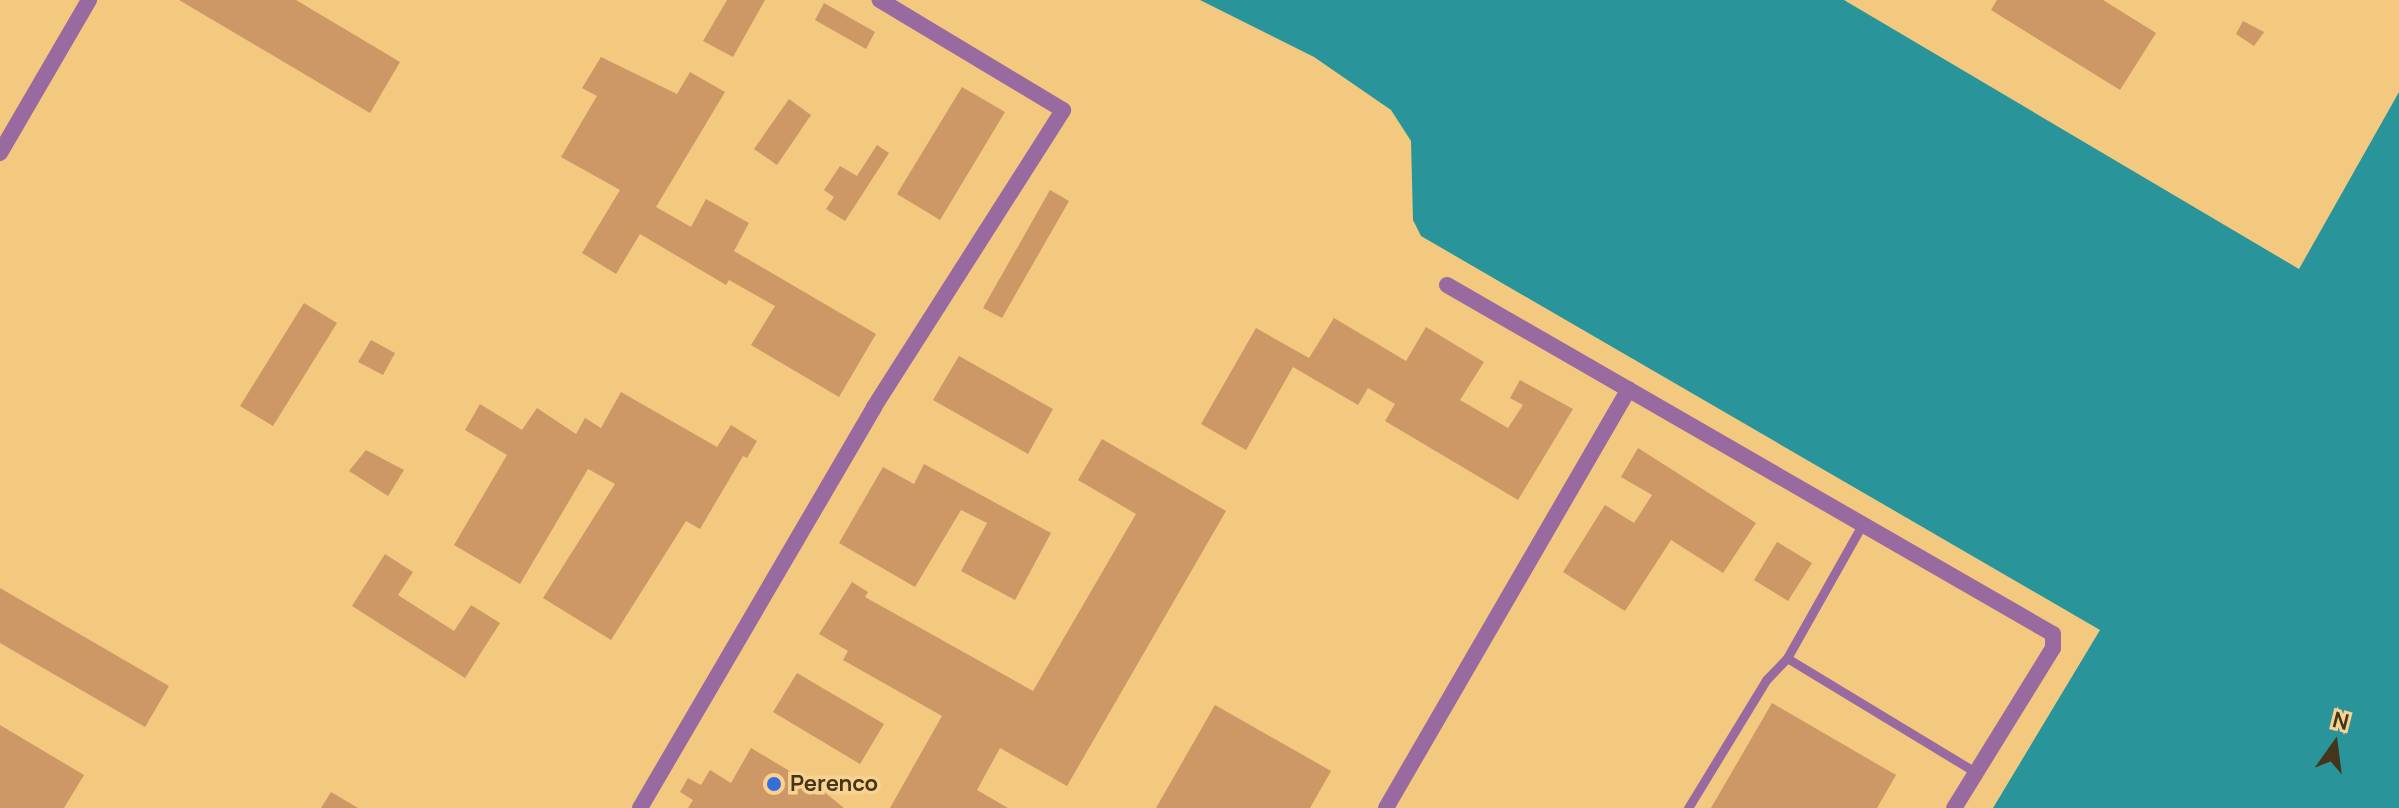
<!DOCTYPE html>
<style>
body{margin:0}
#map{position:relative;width:2399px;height:808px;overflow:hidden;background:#f7d291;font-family:Manrope,sans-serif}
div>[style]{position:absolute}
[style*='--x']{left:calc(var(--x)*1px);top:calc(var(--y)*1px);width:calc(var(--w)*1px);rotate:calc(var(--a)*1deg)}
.built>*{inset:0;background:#f2c97f}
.water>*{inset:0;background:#29949a}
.building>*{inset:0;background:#ce9766}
.lane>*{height:9px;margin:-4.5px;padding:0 4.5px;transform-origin:4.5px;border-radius:4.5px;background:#986aa0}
.street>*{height:16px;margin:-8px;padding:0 8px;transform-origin:8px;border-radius:8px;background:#986aa0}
.dots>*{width:22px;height:22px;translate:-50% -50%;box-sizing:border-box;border:4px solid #f7d291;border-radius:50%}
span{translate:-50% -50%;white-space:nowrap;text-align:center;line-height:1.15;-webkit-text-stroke:7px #f7d291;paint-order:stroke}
.poi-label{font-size:22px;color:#45361b;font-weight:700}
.left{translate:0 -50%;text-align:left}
.north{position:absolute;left:2295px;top:704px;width:80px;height:80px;-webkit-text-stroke:6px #f7d291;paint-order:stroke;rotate:14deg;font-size:22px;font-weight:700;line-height:32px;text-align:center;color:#45361b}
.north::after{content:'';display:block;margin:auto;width:28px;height:36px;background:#45361b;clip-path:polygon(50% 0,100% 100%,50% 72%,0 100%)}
</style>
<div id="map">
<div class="built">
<div style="clip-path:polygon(0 0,1200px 0,1314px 57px,1391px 110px,1411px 141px,1421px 236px,2100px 630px,1993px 808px,0 808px)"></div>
<div style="clip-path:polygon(1844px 0,2399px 0,2399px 92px,2299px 269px)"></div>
</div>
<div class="water">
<div style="clip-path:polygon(1200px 0,1844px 0,2299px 269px,2399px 92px,2399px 808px,1993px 808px,2100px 630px,1421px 236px,1413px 220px,1411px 141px,1391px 110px,1314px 57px)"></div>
</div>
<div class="building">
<div style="clip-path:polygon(179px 0,296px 0,400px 62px,370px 113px)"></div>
<div style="clip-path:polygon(727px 0,765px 0,733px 57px,703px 41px)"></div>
<div style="clip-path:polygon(1997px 0,2103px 0,2156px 33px,2120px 90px,1991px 10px)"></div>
<div style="clip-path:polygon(824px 3px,875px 32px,866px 49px,815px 20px)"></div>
<div style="clip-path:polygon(2243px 21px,2264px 32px,2254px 46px,2236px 34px)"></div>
<div style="clip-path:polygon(601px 57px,677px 94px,690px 72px,725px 92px,656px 207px,691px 227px,706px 199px,749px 223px,734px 251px,876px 334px,839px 397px,751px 345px,775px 306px,729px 280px,726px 285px,640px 234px,616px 274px,582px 253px,620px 190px,561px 157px,597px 96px,582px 88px)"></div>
<div style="clip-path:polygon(962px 87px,1005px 112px,940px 220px,897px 194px)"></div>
<div style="clip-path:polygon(789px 99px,811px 115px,777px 165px,754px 149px)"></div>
<div style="clip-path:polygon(877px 145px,889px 153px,845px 221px,826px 209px,834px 197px,824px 190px,840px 166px,857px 176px)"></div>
<div style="clip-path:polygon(1050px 190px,1069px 201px,1002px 318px,983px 308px)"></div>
<div style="clip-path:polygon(304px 303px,337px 323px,273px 426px,240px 406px)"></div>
<div style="clip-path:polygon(1334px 318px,1406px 361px,1426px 327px,1459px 347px,1484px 362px,1460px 400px,1508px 428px,1523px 405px,1510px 398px,1520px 380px,1573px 409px,1518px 500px,1385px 421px,1395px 404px,1368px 388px,1358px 405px,1293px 367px,1246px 450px,1201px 424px,1256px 328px,1309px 358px)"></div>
<div style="clip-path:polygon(371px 340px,395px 353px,383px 375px,358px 362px)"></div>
<div style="clip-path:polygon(959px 356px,1053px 409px,1028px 454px,933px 400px)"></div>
<div style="clip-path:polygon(621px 392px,717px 447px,731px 425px,757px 441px,747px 458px,743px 456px,700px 529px,686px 521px,611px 640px,543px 598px,615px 484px,588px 469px,520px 584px,454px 545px,507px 455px,465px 430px,480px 404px,522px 430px,537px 408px,576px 434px,585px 418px,601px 428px)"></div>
<div style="clip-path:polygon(1102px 439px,1226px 511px,1067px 786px,1000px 748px,977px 790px,1008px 808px,890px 808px,942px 716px,843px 660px,848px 651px,819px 634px,852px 582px,868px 592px,865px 597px,1033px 691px,1136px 514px,1078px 480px)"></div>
<div style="clip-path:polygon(1638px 448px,1756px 523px,1723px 573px,1671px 540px,1625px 611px,1563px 572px,1605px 505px,1634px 523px,1652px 495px,1621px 477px)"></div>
<div style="clip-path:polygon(366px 450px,404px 470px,388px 496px,349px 471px)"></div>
<div style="clip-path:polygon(924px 464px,1051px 533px,1015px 600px,961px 571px,987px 523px,961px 510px,915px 587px,839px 543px,883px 467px,914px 484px)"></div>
<div style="clip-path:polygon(1777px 542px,1812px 563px,1788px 601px,1754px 580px)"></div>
<div style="clip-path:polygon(385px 554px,413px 572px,398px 595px,454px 631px,471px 605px,500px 623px,465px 678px,352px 606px)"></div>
<div style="clip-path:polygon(0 588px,169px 686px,145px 727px,0 643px)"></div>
<div style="clip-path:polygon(797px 673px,884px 724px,860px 764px,773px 712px)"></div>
<div style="clip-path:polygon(1772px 703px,1896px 775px,1877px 808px,1711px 808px)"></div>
<div style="clip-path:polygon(1215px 705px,1331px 771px,1310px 808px,1156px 808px)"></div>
<div style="clip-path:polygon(0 725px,84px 775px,64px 808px,0 808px)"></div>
<div style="clip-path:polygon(751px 748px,823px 791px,844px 808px,688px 808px,693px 800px,680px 792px,688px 778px,701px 785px,710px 770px,731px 783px)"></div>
<div style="clip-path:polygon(331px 792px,358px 808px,321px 808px)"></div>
</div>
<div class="lane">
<div style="--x:1787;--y:658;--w:220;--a:31.2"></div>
<div style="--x:1688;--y:808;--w:150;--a:-58.6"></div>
<div style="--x:1766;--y:680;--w:30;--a:-46"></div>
<div style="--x:1787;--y:658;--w:155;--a:-60.6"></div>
</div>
<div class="street">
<div style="--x:0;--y:153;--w:177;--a:-59.8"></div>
<div style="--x:1447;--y:285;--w:699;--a:29.94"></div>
<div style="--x:2053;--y:634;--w:14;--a:90"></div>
<div style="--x:2053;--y:648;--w:188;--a:121.7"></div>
<div style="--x:640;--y:808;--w:464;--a:-59.7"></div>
<div style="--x:874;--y:407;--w:352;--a:-57.5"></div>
<div style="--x:1063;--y:110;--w:214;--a:-149"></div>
<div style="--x:1386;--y:808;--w:484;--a:-59.9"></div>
</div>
<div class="dots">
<div style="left:774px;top:784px;background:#336edd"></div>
</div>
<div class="poi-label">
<span class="left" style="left:790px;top:784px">Perenco</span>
</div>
<div class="north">N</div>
</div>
